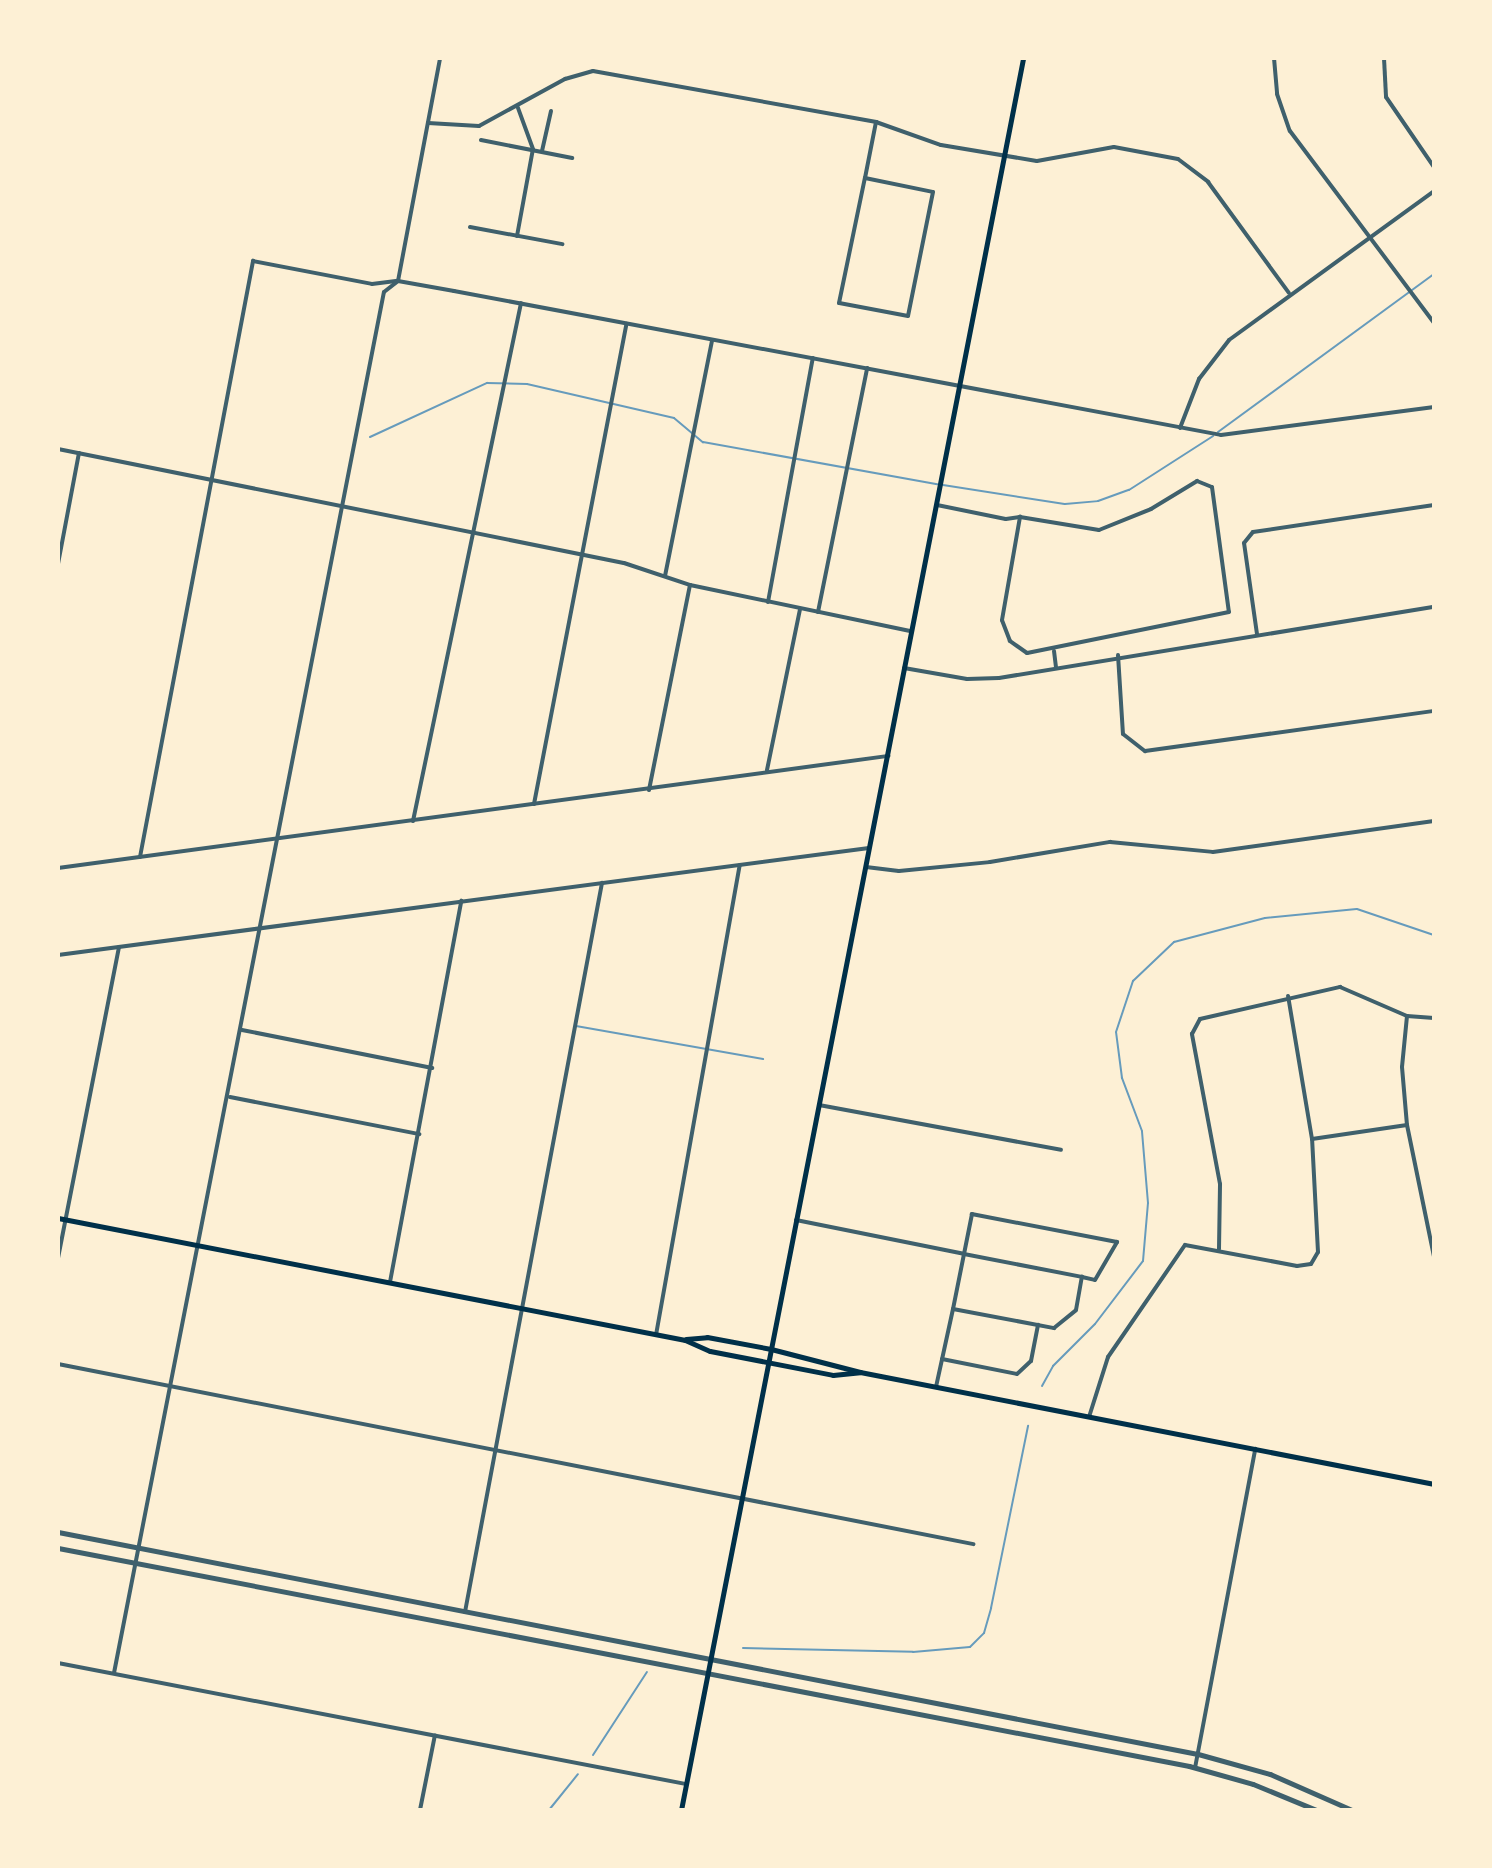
<!DOCTYPE html>
<style>
body{margin:0}
#map{position:relative;width:1492px;height:1868px;overflow:hidden;background:#fdf0d5;font-family:Karla,sans-serif}
div>[style]{position:absolute}
[style*='--x']{left:calc(var(--x)*1px);top:calc(var(--y)*1px);width:calc(var(--w)*1px);rotate:calc(var(--a)*1deg)}
.stream>*{height:2px;margin:-1px;padding:0 1px;transform-origin:1px;border-radius:1px;background:#669bbc}
.minor>*{height:4px;margin:-2px;padding:0 2px;transform-origin:2px;border-radius:2px;background:#3f606c}
.tertiary>*{height:5px;margin:-2.5px;padding:0 2.5px;transform-origin:2.5px;border-radius:2.5px;background:#3f606c}
.secondary>*{height:5px;margin:-2.5px;padding:0 2.5px;transform-origin:2.5px;border-radius:2.5px;background:#003049}
span{translate:-50% -50%;white-space:nowrap;text-align:center;line-height:1.15;-webkit-text-stroke:7px #fdf0d5;paint-order:stroke}
.frame{position:absolute;inset:0;border:60px solid #fdf0d5;pointer-events:none}
</style>
<div id="map">
<div class="stream">
<div style="--x:1218;--y:432;--w:268;--a:-36.2"></div>
<div style="--x:370;--y:437;--w:129;--a:-24.8"></div>
<div style="--x:487;--y:383;--w:40;--a:1.4"></div>
<div style="--x:527;--y:384;--w:151;--a:13"></div>
<div style="--x:674;--y:418;--w:38;--a:40"></div>
<div style="--x:703;--y:442;--w:238;--a:10.2"></div>
<div style="--x:943;--y:485;--w:123;--a:8.9"></div>
<div style="--x:1065;--y:504;--w:33;--a:-5"></div>
<div style="--x:1098;--y:501;--w:33;--a:-20"></div>
<div style="--x:1129;--y:490;--w:100;--a:-32.7"></div>
<div style="--x:576;--y:1026;--w:190;--a:10"></div>
<div style="--x:1042;--y:1386;--w:23;--a:-61"></div>
<div style="--x:1053;--y:1366;--w:59;--a:-45"></div>
<div style="--x:1095;--y:1324;--w:79;--a:-52.7"></div>
<div style="--x:1143;--y:1261;--w:58;--a:-85.1"></div>
<div style="--x:1148;--y:1203;--w:72;--a:-94.8"></div>
<div style="--x:1142;--y:1131;--w:57;--a:-110.7"></div>
<div style="--x:1122;--y:1078;--w:46;--a:-97.4"></div>
<div style="--x:1116;--y:1032;--w:54;--a:-71.6"></div>
<div style="--x:1133;--y:981;--w:57;--a:-43.6"></div>
<div style="--x:1174;--y:942;--w:94;--a:-14.8"></div>
<div style="--x:1265;--y:918;--w:92;--a:-5.6"></div>
<div style="--x:1357;--y:909;--w:81;--a:18.7"></div>
<div style="--x:743;--y:1648;--w:170;--a:1.3"></div>
<div style="--x:913;--y:1652;--w:57;--a:-5"></div>
<div style="--x:970;--y:1647;--w:20;--a:-45"></div>
<div style="--x:984;--y:1633;--w:26;--a:-74"></div>
<div style="--x:991;--y:1608;--w:186;--a:-78.5"></div>
<div style="--x:593;--y:1755;--w:99;--a:-57"></div>
<div style="--x:549;--y:1810;--w:46;--a:-51.1"></div>
</div>
<div class="minor">
<div style="--x:1274;--y:58;--w:36;--a:85"></div>
<div style="--x:1277;--y:94;--w:39;--a:71"></div>
<div style="--x:1290;--y:131;--w:240;--a:53.1"></div>
<div style="--x:1384;--y:58;--w:39;--a:87"></div>
<div style="--x:1386;--y:97;--w:85;--a:55.6"></div>
<div style="--x:428;--y:123;--w:51;--a:3.4"></div>
<div style="--x:479;--y:126;--w:98;--a:-28.7"></div>
<div style="--x:565;--y:79;--w:29;--a:-16"></div>
<div style="--x:593;--y:71;--w:288;--a:10.2"></div>
<div style="--x:876;--y:122;--w:69;--a:19.5"></div>
<div style="--x:941;--y:145;--w:97;--a:9.5"></div>
<div style="--x:1037;--y:161;--w:78;--a:-10.3"></div>
<div style="--x:1114;--y:147;--w:65;--a:10.6"></div>
<div style="--x:1178;--y:159;--w:38;--a:37"></div>
<div style="--x:1208;--y:182;--w:137;--a:53.9"></div>
<div style="--x:481;--y:140;--w:93;--a:11.2"></div>
<div style="--x:542;--y:151;--w:41;--a:-77.3"></div>
<div style="--x:865;--y:178;--w:69;--a:11.6"></div>
<div style="--x:933;--y:192;--w:126;--a:101.4"></div>
<div style="--x:908;--y:316;--w:70;--a:-169.3"></div>
<div style="--x:839;--y:303;--w:128;--a:-78.3"></div>
<div style="--x:865;--y:178;--w:57;--a:-78.9"></div>
<div style="--x:470;--y:227;--w:94;--a:10.5"></div>
<div style="--x:517;--y:236;--w:88;--a:-79.6"></div>
<div style="--x:533;--y:149;--w:44;--a:-110.1"></div>
<div style="--x:1180;--y:428;--w:53;--a:-68.8"></div>
<div style="--x:1199;--y:379;--w:49;--a:-52.4"></div>
<div style="--x:1229;--y:340;--w:253;--a:-36"></div>
<div style="--x:58;--y:449;--w:577;--a:11.39"></div>
<div style="--x:624;--y:563;--w:70;--a:18.4"></div>
<div style="--x:690;--y:585;--w:226;--a:11.8"></div>
<div style="--x:937;--y:505;--w:70;--a:11.5"></div>
<div style="--x:1006;--y:519;--w:14;--a:-8"></div>
<div style="--x:1020;--y:517;--w:80;--a:9.3"></div>
<div style="--x:1099;--y:530;--w:56;--a:-22"></div>
<div style="--x:1151;--y:509;--w:54;--a:-31.3"></div>
<div style="--x:1197;--y:481;--w:16;--a:22"></div>
<div style="--x:1212;--y:487;--w:126;--a:82.3"></div>
<div style="--x:1229;--y:612;--w:206;--a:168.5"></div>
<div style="--x:1027;--y:653;--w:21;--a:-145"></div>
<div style="--x:1010;--y:641;--w:22;--a:-111"></div>
<div style="--x:1002;--y:620;--w:105;--a:-80.1"></div>
<div style="--x:58;--y:564;--w:113;--a:-79.3"></div>
<div style="--x:665;--y:576;--w:240;--a:-78.7"></div>
<div style="--x:768;--y:602;--w:248;--a:-79.6"></div>
<div style="--x:818;--y:612;--w:249;--a:-78.6"></div>
<div style="--x:1257;--y:634;--w:92;--a:-98.1"></div>
<div style="--x:1244;--y:543;--w:14;--a:-51"></div>
<div style="--x:1253;--y:532;--w:183;--a:-8.5"></div>
<div style="--x:1054;--y:651;--w:17;--a:83"></div>
<div style="--x:1118;--y:655;--w:79;--a:86.4"></div>
<div style="--x:1123;--y:734;--w:28;--a:38"></div>
<div style="--x:1145;--y:751;--w:292;--a:-7.9"></div>
<div style="--x:904;--y:668;--w:64;--a:9.9"></div>
<div style="--x:967;--y:679;--w:32;--a:-2"></div>
<div style="--x:999;--y:678;--w:441;--a:-9.3"></div>
<div style="--x:767;--y:770;--w:164;--a:-78.4"></div>
<div style="--x:649;--y:790;--w:209;--a:-78.7"></div>
<div style="--x:534;--y:804;--w:489;--a:-79.1"></div>
<div style="--x:413;--y:821;--w:529;--a:-78.22"></div>
<div style="--x:140;--y:857;--w:607;--a:-79.26"></div>
<div style="--x:253;--y:261;--w:121;--a:10.9"></div>
<div style="--x:372;--y:284;--w:26;--a:-7"></div>
<div style="--x:398;--y:281;--w:57;--a:10.1"></div>
<div style="--x:454;--y:291;--w:780;--a:10.63"></div>
<div style="--x:1221;--y:435;--w:215;--a:-7.5"></div>
<div style="--x:866;--y:867;--w:33;--a:7"></div>
<div style="--x:899;--y:871;--w:91;--a:-5.6"></div>
<div style="--x:990;--y:862;--w:122;--a:-9.5"></div>
<div style="--x:1110;--y:842;--w:103;--a:5.5"></div>
<div style="--x:1213;--y:852;--w:223;--a:-8"></div>
<div style="--x:58;--y:868;--w:838;--a:-7.69"></div>
<div style="--x:58;--y:955;--w:818;--a:-7.52"></div>
<div style="--x:1407;--y:1016;--w:51;--a:95.6"></div>
<div style="--x:1402;--y:1067;--w:58;--a:85.1"></div>
<div style="--x:1407;--y:1125;--w:134;--a:78.4"></div>
<div style="--x:242;--y:1030;--w:194;--a:11.3"></div>
<div style="--x:230;--y:1097;--w:193;--a:11.1"></div>
<div style="--x:819;--y:1105;--w:246;--a:10.5"></div>
<div style="--x:1312;--y:1139;--w:96;--a:-8.4"></div>
<div style="--x:796;--y:1220;--w:171;--a:11.4"></div>
<div style="--x:964;--y:1254;--w:120;--a:11"></div>
<div style="--x:1082;--y:1277;--w:13;--a:13"></div>
<div style="--x:1095;--y:1280;--w:44;--a:-59.9"></div>
<div style="--x:1117;--y:1242;--w:148;--a:-169.1"></div>
<div style="--x:972;--y:1214;--w:97;--a:101.3"></div>
<div style="--x:953;--y:1309;--w:80;--a:102.3"></div>
<div style="--x:1219;--y:1249;--w:65;--a:-89.1"></div>
<div style="--x:1220;--y:1184;--w:153;--a:-100.6"></div>
<div style="--x:1192;--y:1034;--w:17;--a:-62"></div>
<div style="--x:1200;--y:1019;--w:144;--a:-12.9"></div>
<div style="--x:1340;--y:987;--w:73;--a:23.4"></div>
<div style="--x:1407;--y:1016;--w:27;--a:4"></div>
<div style="--x:58;--y:1258;--w:317;--a:-78.9"></div>
<div style="--x:390;--y:1282;--w:388;--a:-79.4"></div>
<div style="--x:953;--y:1309;--w:103;--a:10.7"></div>
<div style="--x:1054;--y:1328;--w:28;--a:-39"></div>
<div style="--x:1076;--y:1310;--w:34;--a:-80"></div>
<div style="--x:656;--y:1335;--w:477;--a:-79.9"></div>
<div style="--x:942;--y:1359;--w:76;--a:11.3"></div>
<div style="--x:1017;--y:1374;--w:19;--a:-43"></div>
<div style="--x:1031;--y:1361;--w:37;--a:-79"></div>
<div style="--x:58;--y:1364;--w:933;--a:11.13"></div>
<div style="--x:1089;--y:1417;--w:63;--a:-72.4"></div>
<div style="--x:1108;--y:1357;--w:136;--a:-55.5"></div>
<div style="--x:1185;--y:1245;--w:114;--a:10.6"></div>
<div style="--x:1297;--y:1266;--w:14;--a:-8"></div>
<div style="--x:1311;--y:1264;--w:14;--a:-60"></div>
<div style="--x:1318;--y:1252;--w:113;--a:-93"></div>
<div style="--x:1312;--y:1139;--w:145;--a:-99.5"></div>
<div style="--x:465;--y:1612;--w:742;--a:-79.36"></div>
<div style="--x:58;--y:1663;--w:640;--a:10.91"></div>
<div style="--x:114;--y:1673;--w:1407;--a:-78.94"></div>
<div style="--x:384;--y:292;--w:18;--a:-38"></div>
<div style="--x:398;--y:281;--w:227;--a:-79.3"></div>
<div style="--x:1195;--y:1768;--w:325;--a:-79.3"></div>
<div style="--x:420;--y:1810;--w:76;--a:-78.7"></div>
</div>
<div class="tertiary">
<div style="--x:58;--y:1532;--w:1161;--a:11.02"></div>
<div style="--x:1198;--y:1754;--w:75;--a:15.5"></div>
<div style="--x:1270;--y:1774;--w:90;--a:23.7"></div>
<div style="--x:58;--y:1548;--w:1152;--a:10.91"></div>
<div style="--x:1189;--y:1766;--w:66;--a:15.7"></div>
<div style="--x:1253;--y:1784;--w:68;--a:22.4"></div>
</div>
<div class="secondary">
<div style="--x:58;--y:1218;--w:639;--a:11.01"></div>
<div style="--x:685;--y:1340;--w:27;--a:24"></div>
<div style="--x:710;--y:1351;--w:125;--a:11"></div>
<div style="--x:833;--y:1375;--w:27;--a:-6"></div>
<div style="--x:686;--y:1339;--w:21;--a:-5"></div>
<div style="--x:707;--y:1337;--w:65;--a:10.6"></div>
<div style="--x:771;--y:1349;--w:92;--a:14.5"></div>
<div style="--x:860;--y:1372;--w:585;--a:11.04"></div>
<div style="--x:681;--y:1810;--w:1785;--a:-78.95"></div>
</div>
<div class="frame"></div>
</div>
